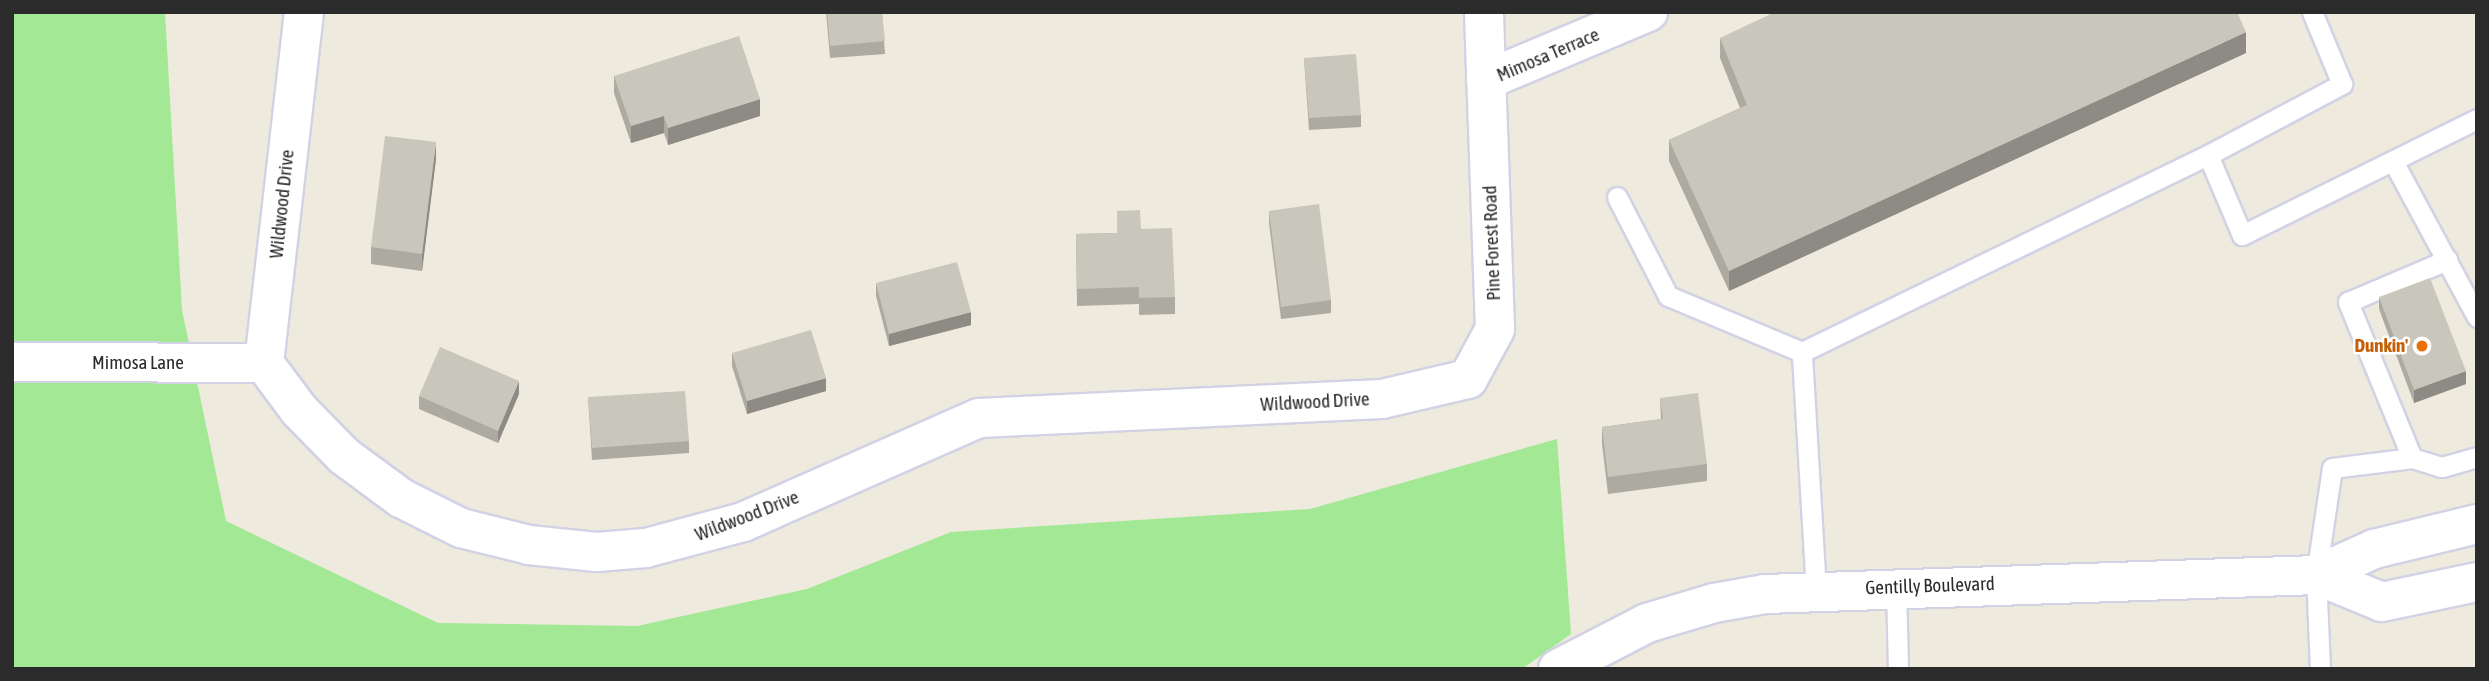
<!DOCTYPE html>
<style>
body{margin:0}
#map{position:relative;width:2489px;height:681px;overflow:hidden;background:#eeeadd;font-family:"Asap Condensed",sans-serif}
div>[style]{position:absolute}
[style*='--x']{left:calc(var(--x)*1px);top:calc(var(--y)*1px);width:calc(var(--w)*1px);rotate:calc(var(--a)*1deg)}
.green>*{inset:0;background:#a2e895}
.roads{filter:drop-shadow(2px 0 #d2d2e5) drop-shadow(-2px 0 #d2d2e5) drop-shadow(0 2px #d2d2e5) drop-shadow(0 -2px #d2d2e5)}
.lane>*{height:19px;margin:-9.5px;padding:0 9.5px;transform-origin:9.5px;border-radius:9.5px;background:#fff}
.street>*{height:38px;margin:-19px;padding:0 19px;transform-origin:19px;border-radius:19px;background:#fff}
.secondary>*{height:38px;margin:-19px;padding:0 19px;transform-origin:19px;border-radius:19px;background:#fff}
.wall>*{inset:0;background:#adaaa2}
.shaded-wall>*{inset:0;background:#8d8b84}
.building>*{inset:0;background:#c9c6bc}
.dots>*{width:19px;height:19px;translate:-50% -50%;box-sizing:border-box;border:4px solid #fff;border-radius:50%}
span{translate:-50% -50%;white-space:nowrap;text-align:center;line-height:1.15;-webkit-text-stroke:5px #fff;paint-order:stroke}
.street-label{font-size:19px;color:#2b2b2b}
.food-label{font-size:19px;color:#c56008;font-weight:700}
.right{translate:-100% -50%;text-align:right}
.frame{position:absolute;inset:0;border:14px solid #2b2b2b;pointer-events:none}
</style>
<div id="map">
<div class="green">
<div style="clip-path:polygon(12px 12px,165px 12px,182px 310px,226px 521px,438px 623px,637px 626px,807px 589px,951px 532px,1310px 509px,1557px 439px,1571px 634px,1522px 669px,12px 669px)"></div>
</div>
<div class="roads">
<div class="lane">
<div style="--x:2208;--y:155;--w:152;--a:-27.9"></div>
<div style="--x:2342;--y:84;--w:78;--a:-112.6"></div>
<div style="--x:2393;--y:161;--w:177;--a:61.7"></div>
<div style="--x:1617;--y:197;--w:111;--a:62.7"></div>
<div style="--x:1668;--y:296;--w:145;--a:22.7"></div>
<div style="--x:2412;--y:458;--w:169;--a:-112.3"></div>
<div style="--x:2348;--y:302;--w:108;--a:-23"></div>
<div style="--x:1896;--y:587;--w:82;--a:88.6"></div>
<div style="--x:1816;--y:591;--w:239;--a:-93.4"></div>
<div style="--x:1802;--y:352;--w:451;--a:-25.9"></div>
<div style="--x:2208;--y:155;--w:87;--a:67"></div>
<div style="--x:2242;--y:235;--w:262;--a:-26.3"></div>
<div style="--x:2320;--y:669;--w:94;--a:-92.4"></div>
<div style="--x:2316;--y:575;--w:108;--a:-81.5"></div>
<div style="--x:2332;--y:468;--w:81;--a:-7.1"></div>
<div style="--x:2412;--y:458;--w:31;--a:17"></div>
<div style="--x:2442;--y:467;--w:36;--a:-16"></div>
</div>
<div class="street">
<div style="--x:304;--y:12;--w:353;--a:96.5"></div>
<div style="--x:264;--y:363;--w:59;--a:53.3"></div>
<div style="--x:299;--y:410;--w:64;--a:45.6"></div>
<div style="--x:344;--y:456;--w:71;--a:36.4"></div>
<div style="--x:401;--y:498;--w:67;--a:26.6"></div>
<div style="--x:461;--y:528;--w:70;--a:14"></div>
<div style="--x:529;--y:545;--w:68;--a:5.9"></div>
<div style="--x:597;--y:552;--w:49;--a:-4.7"></div>
<div style="--x:646;--y:548;--w:100;--a:-15"></div>
<div style="--x:743;--y:522;--w:258;--a:-23.8"></div>
<div style="--x:979;--y:418;--w:403;--a:-2.7"></div>
<div style="--x:1382;--y:399;--w:88;--a:-13.1"></div>
<div style="--x:1468;--y:379;--w:57;--a:-61.6"></div>
<div style="--x:1495;--y:329;--w:317;--a:-92"></div>
<div style="--x:1486;--y:80;--w:176;--a:-22.8"></div>
<div style="--x:12;--y:362;--w:252;--a:0.2"></div>
</div>
<div class="secondary">
<div style="--x:2316;--y:575;--w:71;--a:22.2"></div>
<div style="--x:2382;--y:602;--w:97;--a:-11.9"></div>
<div style="--x:1558;--y:669;--w:100;--a:-27.3"></div>
<div style="--x:1647;--y:623;--w:70;--a:-16.6"></div>
<div style="--x:1714;--y:603;--w:52;--a:-10"></div>
<div style="--x:1765;--y:594;--w:551;--a:-1.97"></div>
<div style="--x:2316;--y:575;--w:64;--a:-24.1"></div>
<div style="--x:2374;--y:549;--w:106;--a:-13.6"></div>
</div>
</div>
<div class="wall">
<div style="clip-path:polygon(826px 12px,882px 12px,885px 54px,830px 58px)"></div>
<div style="clip-path:polygon(1720px 38px,2246px 53px,1729px 291px,1669px 161px,1669px 140px,1740px 108px,1720px 58px)"></div>
<div style="clip-path:polygon(1304px 58px,1361px 115px,1361px 127px,1309px 130px)"></div>
<div style="clip-path:polygon(614px 76px,760px 116px,668px 145px,664px 133px,631px 143px,614px 93px)"></div>
<div style="clip-path:polygon(436px 159px,422px 271px,371px 264px,371px 247px)"></div>
<div style="clip-path:polygon(1269px 211px,1331px 300px,1331px 313px,1281px 319px,1269px 223px)"></div>
<div style="clip-path:polygon(1141px 229px,1175px 297px,1175px 314px,1139px 315px,1139px 304px,1077px 306px,1076px 234px,1117px 233px)"></div>
<div style="clip-path:polygon(876px 283px,971px 325px,889px 346px,876px 296px)"></div>
<div style="clip-path:polygon(2379px 297px,2466px 384px,2414px 403px,2379px 309px)"></div>
<div style="clip-path:polygon(732px 353px,826px 391px,747px 414px,732px 366px)"></div>
<div style="clip-path:polygon(519px 394px,498px 443px,419px 409px,419px 396px)"></div>
<div style="clip-path:polygon(588px 397px,689px 441px,689px 453px,592px 460px)"></div>
<div style="clip-path:polygon(1660px 398px,1707px 464px,1707px 481px,1608px 494px,1602px 444px,1602px 427px,1661px 419px)"></div>
</div>
<div class="shaded-wall">
<div style="clip-path:polygon(2246px 32px,2246px 53px,1729px 291px,1729px 271px)"></div>
<div style="clip-path:polygon(760px 99px,760px 116px,668px 145px,668px 128px)"></div>
<div style="clip-path:polygon(664px 116px,664px 133px,631px 143px,631px 126px)"></div>
<div style="clip-path:polygon(436px 142px,436px 159px,422px 271px,422px 254px)"></div>
<div style="clip-path:polygon(971px 312px,971px 325px,889px 346px,889px 334px)"></div>
<div style="clip-path:polygon(2466px 371px,2466px 384px,2414px 403px,2414px 390px)"></div>
<div style="clip-path:polygon(826px 378px,826px 391px,747px 414px,747px 401px)"></div>
<div style="clip-path:polygon(519px 381px,519px 394px,498px 443px,498px 431px)"></div>
</div>
<div class="building">
<div style="clip-path:polygon(827px 12px,882px 12px,885px 41px,830px 46px)"></div>
<div style="clip-path:polygon(1775px 12px,2237px 12px,2246px 32px,1729px 271px,1669px 140px,1747px 105px,1720px 38px)"></div>
<div style="clip-path:polygon(739px 36px,760px 99px,668px 128px,664px 116px,631px 126px,614px 76px)"></div>
<div style="clip-path:polygon(1356px 54px,1361px 115px,1309px 118px,1304px 58px)"></div>
<div style="clip-path:polygon(385px 136px,436px 142px,422px 254px,371px 247px)"></div>
<div style="clip-path:polygon(1319px 204px,1331px 300px,1281px 307px,1269px 211px)"></div>
<div style="clip-path:polygon(1140px 210px,1141px 229px,1172px 228px,1175px 297px,1139px 298px,1139px 287px,1077px 289px,1076px 234px,1117px 233px,1117px 211px)"></div>
<div style="clip-path:polygon(957px 262px,971px 312px,889px 334px,876px 283px)"></div>
<div style="clip-path:polygon(2430px 278px,2466px 371px,2414px 390px,2379px 297px)"></div>
<div style="clip-path:polygon(811px 330px,826px 378px,747px 401px,732px 353px)"></div>
<div style="clip-path:polygon(440px 347px,519px 381px,498px 431px,419px 396px)"></div>
<div style="clip-path:polygon(685px 391px,689px 441px,592px 448px,588px 397px)"></div>
<div style="clip-path:polygon(1698px 393px,1707px 464px,1608px 477px,1602px 427px,1663px 419px,1660px 398px)"></div>
</div>
<div class="dots">
<div style="left:2422px;top:346px;background:#e8710a"></div>
</div>
<div class="street-label">
<span style="left:1548px;top:55px;rotate:-23deg">Mimosa Terrace</span>
<span style="left:282px;top:204px;rotate:-84deg">Wildwood Drive</span>
<span style="left:1492px;top:243px;rotate:-92deg">Pine Forest Road</span>
<span style="left:138px;top:363px">Mimosa Lane</span>
<span style="left:1315px;top:402px;rotate:-3deg">Wildwood Drive</span>
<span style="left:747px;top:516px;rotate:-21deg">Wildwood Drive</span>
<span style="left:1930px;top:586px;rotate:-2deg">Gentilly Boulevard</span>
</div>
<div class="food-label">
<span class="right" style="left:2408px;top:346px">Dunkin'</span>
</div>
<div class="frame"></div>
</div>
